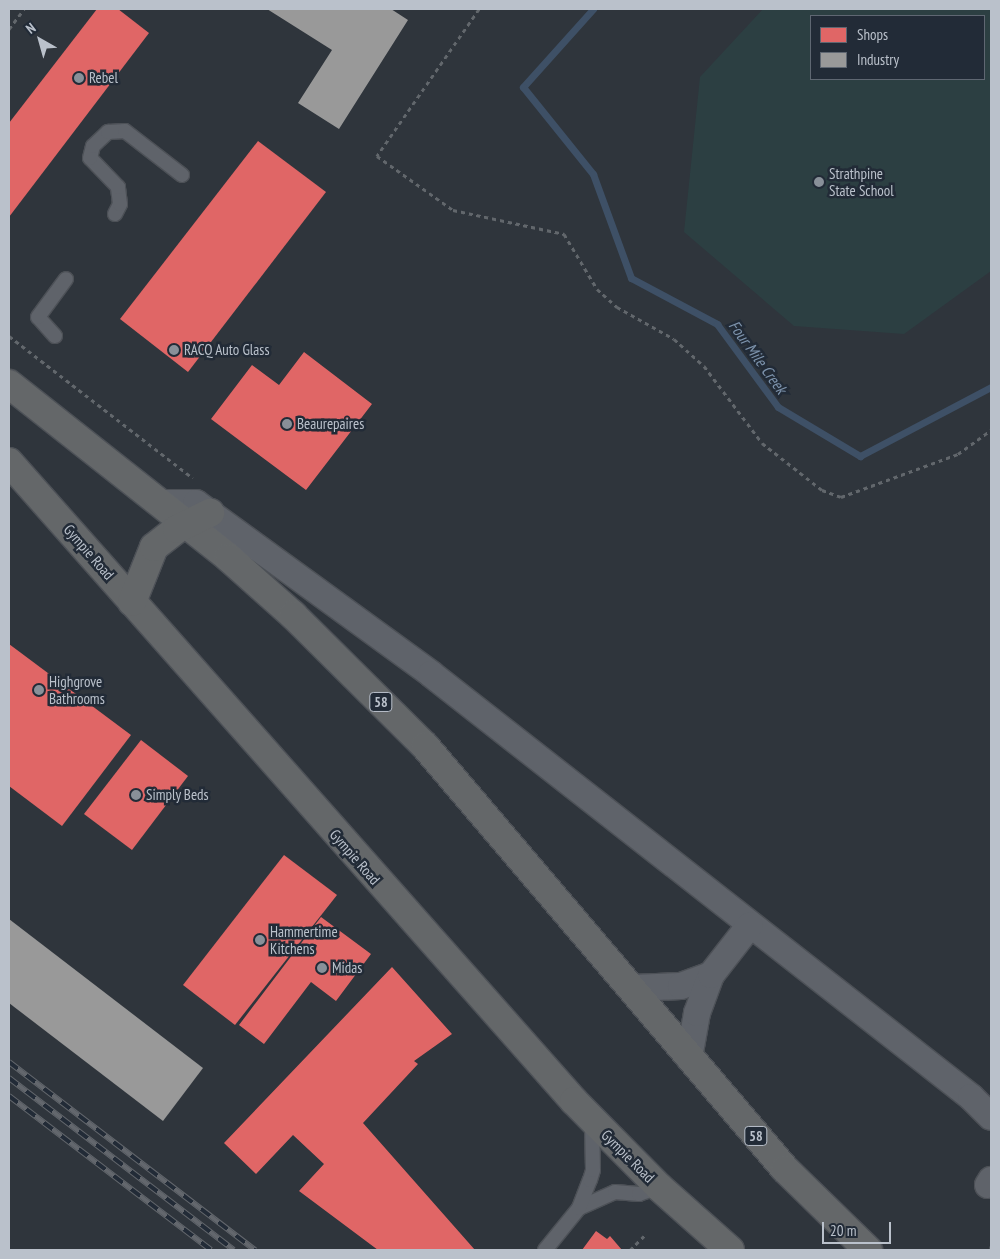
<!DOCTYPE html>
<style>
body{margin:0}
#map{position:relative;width:1000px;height:1259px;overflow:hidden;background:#2f353c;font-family:"PT Sans Narrow",sans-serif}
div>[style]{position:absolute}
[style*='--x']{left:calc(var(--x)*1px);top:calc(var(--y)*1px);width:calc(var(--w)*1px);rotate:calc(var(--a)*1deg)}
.green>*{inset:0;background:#2c3f42}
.shops>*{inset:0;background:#e06666}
.industry>*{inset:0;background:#999}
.stream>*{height:7px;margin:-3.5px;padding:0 3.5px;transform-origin:3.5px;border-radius:3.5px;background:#3e5066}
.path>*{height:3px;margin-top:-1.5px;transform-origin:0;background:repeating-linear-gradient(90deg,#62676c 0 4px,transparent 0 8px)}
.roads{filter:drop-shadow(1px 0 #4d5157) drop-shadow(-1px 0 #4d5157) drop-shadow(0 1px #4d5157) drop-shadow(0 -1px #4d5157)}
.lane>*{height:14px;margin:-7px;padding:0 7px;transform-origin:7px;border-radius:7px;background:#5f636a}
.street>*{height:26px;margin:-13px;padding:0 13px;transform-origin:13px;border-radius:13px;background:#5f636a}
.highway>*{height:28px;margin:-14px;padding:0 14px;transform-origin:14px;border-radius:14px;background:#646769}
.rail>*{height:5.5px;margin-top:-2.75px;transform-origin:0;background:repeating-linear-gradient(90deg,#222b37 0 11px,#63676d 0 22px);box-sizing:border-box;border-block:1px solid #63676d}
.dots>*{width:14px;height:14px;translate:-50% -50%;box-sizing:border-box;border:2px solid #222b37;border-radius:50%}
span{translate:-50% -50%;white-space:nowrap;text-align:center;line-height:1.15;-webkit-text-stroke:5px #222b37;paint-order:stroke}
.shield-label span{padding:1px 4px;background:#222b37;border:1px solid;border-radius:4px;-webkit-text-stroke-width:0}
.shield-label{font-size:14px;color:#bac1cb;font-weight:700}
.poi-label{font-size:15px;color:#bac1cb}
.left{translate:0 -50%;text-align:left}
.street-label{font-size:15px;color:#bac1cb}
.water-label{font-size:16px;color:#7d93ac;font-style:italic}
.frame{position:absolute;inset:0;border:10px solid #bac1cb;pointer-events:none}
.legend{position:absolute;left:810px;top:15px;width:175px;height:65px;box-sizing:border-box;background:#222b37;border:1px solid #5f6772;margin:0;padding:6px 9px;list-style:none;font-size:15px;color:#bac1cb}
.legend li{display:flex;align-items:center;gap:10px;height:25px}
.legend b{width:25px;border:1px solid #5f6772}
.north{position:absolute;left:15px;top:15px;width:50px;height:50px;-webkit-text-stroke:4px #222b37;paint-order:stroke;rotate:322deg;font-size:14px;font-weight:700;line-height:20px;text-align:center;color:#bac1cb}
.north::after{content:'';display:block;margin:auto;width:18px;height:22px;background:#bac1cb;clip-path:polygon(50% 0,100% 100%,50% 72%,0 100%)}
.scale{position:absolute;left:822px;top:1222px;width:69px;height:22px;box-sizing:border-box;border:2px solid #bac1cb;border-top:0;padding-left:6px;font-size:15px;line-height:18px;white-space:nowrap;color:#bac1cb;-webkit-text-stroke:4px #222b37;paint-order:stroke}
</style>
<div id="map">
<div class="green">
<div style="clip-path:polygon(evenodd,763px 9px,991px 9px,991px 271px,904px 334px,794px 326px,684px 232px,700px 77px,763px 9px,811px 16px,984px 16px,984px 79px,811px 79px,811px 16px)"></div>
</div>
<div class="shops">
<div style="clip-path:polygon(97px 9px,118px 9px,149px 33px,9px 217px,9px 123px)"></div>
<div style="clip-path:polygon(258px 141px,326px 192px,188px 372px,120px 319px)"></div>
<div style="clip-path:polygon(304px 352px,372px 404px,306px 490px,211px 419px,252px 365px,279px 385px)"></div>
<div style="clip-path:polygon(9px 644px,131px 735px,62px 826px,9px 786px)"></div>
<div style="clip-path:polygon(141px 740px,188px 776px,132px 850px,84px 814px)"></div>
<div style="clip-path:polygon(284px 855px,337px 895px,235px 1025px,183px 985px)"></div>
<div style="clip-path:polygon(321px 917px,371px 954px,336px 1001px,311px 982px,264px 1044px,239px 1025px)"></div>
<div style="clip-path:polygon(392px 967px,452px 1034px,414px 1061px,418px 1064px,363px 1123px,475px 1250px,378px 1250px,299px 1191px,324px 1164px,293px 1135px,256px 1174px,224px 1143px)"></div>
<div style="clip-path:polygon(596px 1231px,607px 1239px,610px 1236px,622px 1250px,582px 1250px)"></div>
</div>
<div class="industry">
<div style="clip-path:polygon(267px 9px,391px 9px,408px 20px,339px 129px,298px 103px,332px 50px)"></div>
<div style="clip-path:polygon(9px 919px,203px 1068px,163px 1121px,9px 1003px)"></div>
</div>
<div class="stream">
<div style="--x:593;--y:9;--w:105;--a:131.9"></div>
<div style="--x:523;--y:87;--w:112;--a:51.2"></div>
<div style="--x:593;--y:174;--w:111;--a:69.9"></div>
<div style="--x:631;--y:278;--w:98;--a:28.1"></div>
<div style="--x:717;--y:324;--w:103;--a:53.7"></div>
<div style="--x:778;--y:407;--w:96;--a:30.9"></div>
<div style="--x:860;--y:456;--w:148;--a:-27.8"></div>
</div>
<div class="path">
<div style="--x:479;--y:9;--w:179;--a:124.8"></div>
<div style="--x:377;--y:156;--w:93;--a:35.4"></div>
<div style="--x:453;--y:210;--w:114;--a:12.2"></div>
<div style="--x:564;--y:234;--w:64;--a:59"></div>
<div style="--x:597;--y:289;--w:27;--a:42"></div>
<div style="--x:617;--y:307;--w:65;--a:29.3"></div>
<div style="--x:674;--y:339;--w:40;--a:42"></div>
<div style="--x:704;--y:366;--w:96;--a:53"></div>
<div style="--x:762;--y:443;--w:76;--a:38.1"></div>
<div style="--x:822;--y:490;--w:20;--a:20"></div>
<div style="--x:841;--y:497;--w:125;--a:-20.2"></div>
<div style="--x:958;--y:454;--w:41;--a:-36"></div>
<div style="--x:9;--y:29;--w:25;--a:-53"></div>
<div style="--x:9;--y:336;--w:232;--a:37.7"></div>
<div style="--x:991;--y:1246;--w:4;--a:90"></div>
<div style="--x:630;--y:1250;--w:20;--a:-45"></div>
</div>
<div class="roads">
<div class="lane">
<div style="--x:115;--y:214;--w:11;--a:-63"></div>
<div style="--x:120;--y:204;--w:17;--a:-97"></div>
<div style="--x:118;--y:187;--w:40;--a:-134"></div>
<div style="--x:90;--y:158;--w:12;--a:-76"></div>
<div style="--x:93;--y:146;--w:21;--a:-43"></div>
<div style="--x:108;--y:132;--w:17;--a:-3"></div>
<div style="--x:125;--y:131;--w:72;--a:37.7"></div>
<div style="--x:55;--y:336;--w:25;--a:-132"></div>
<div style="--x:38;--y:317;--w:47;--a:-53.6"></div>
<div style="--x:579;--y:1208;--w:39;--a:-24"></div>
<div style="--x:615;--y:1192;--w:24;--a:5"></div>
<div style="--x:639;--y:1194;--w:21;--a:-19"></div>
<div style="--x:545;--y:1250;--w:54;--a:-51"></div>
<div style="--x:579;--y:1208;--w:30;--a:-69"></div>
<div style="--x:590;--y:1180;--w:10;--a:-73"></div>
<div style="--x:593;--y:1170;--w:49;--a:-91.2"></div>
</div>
<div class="street">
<div style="--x:163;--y:503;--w:33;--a:0"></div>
<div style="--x:196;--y:503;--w:291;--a:36"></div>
<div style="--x:431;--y:674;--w:686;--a:38.07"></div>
<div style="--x:971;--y:1097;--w:28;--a:45"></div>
<div style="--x:632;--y:988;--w:49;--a:-2.3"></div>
<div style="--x:681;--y:986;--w:32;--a:-20"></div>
<div style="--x:689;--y:1058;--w:46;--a:-79.9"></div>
<div style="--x:697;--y:1013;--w:40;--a:-69.8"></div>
<div style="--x:711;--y:975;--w:63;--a:-52"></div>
<div style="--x:988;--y:1185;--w:6;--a:-59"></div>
</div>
<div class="highway">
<div style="--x:9;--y:384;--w:280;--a:38.3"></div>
<div style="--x:229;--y:558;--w:86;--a:41.7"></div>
<div style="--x:293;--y:615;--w:186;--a:44.8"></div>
<div style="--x:425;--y:746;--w:555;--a:49.6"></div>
<div style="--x:785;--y:1169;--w:116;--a:44.3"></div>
<div style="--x:9;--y:462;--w:853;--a:48.52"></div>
<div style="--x:574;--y:1101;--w:121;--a:45.3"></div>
<div style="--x:659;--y:1187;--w:95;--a:41.6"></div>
<div style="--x:132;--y:602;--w:59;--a:-68.2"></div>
<div style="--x:154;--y:547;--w:29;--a:-38"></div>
<div style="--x:177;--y:529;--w:37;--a:-26"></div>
</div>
</div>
<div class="rail">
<div style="--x:9;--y:1062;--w:310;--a:37.4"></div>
<div style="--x:9;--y:1078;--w:283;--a:37.4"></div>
<div style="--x:9;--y:1096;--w:254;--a:37.3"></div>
</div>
<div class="dots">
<div style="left:79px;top:78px;background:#899099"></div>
<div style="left:819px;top:182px;background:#899099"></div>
<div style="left:174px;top:350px;background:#899099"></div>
<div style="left:287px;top:424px;background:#899099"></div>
<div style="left:39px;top:690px;background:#899099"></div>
<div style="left:136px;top:795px;background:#899099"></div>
<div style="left:260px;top:940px;background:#899099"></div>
<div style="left:322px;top:968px;background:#899099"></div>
</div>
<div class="shield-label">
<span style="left:381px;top:702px">58</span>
<span style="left:756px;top:1136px">58</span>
</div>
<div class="poi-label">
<span class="left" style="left:89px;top:78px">Rebel</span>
<span class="left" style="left:829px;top:182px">Strathpine<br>State School</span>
<span class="left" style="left:184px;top:350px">RACQ Auto Glass</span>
<span class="left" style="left:297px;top:424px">Beaurepaires</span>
<span class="left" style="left:49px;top:690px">Highgrove<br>Bathrooms</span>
<span class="left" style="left:146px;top:795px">Simply Beds</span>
<span class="left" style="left:270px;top:940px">Hammertime<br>Kitchens</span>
<span class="left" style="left:332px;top:968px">Midas</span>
</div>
<div class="street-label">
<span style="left:89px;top:552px;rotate:49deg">Gympie Road</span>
<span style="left:355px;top:857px;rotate:49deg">Gympie Road</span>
<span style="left:628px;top:1156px;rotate:45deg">Gympie Road</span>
</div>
<div class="water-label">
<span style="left:758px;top:357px;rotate:54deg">Four Mile Creek</span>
</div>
<div class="frame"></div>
<ul class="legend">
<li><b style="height:14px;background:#e06666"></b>Shops</li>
<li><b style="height:14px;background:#999"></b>Industry</li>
</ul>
<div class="north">N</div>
<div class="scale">20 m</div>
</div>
